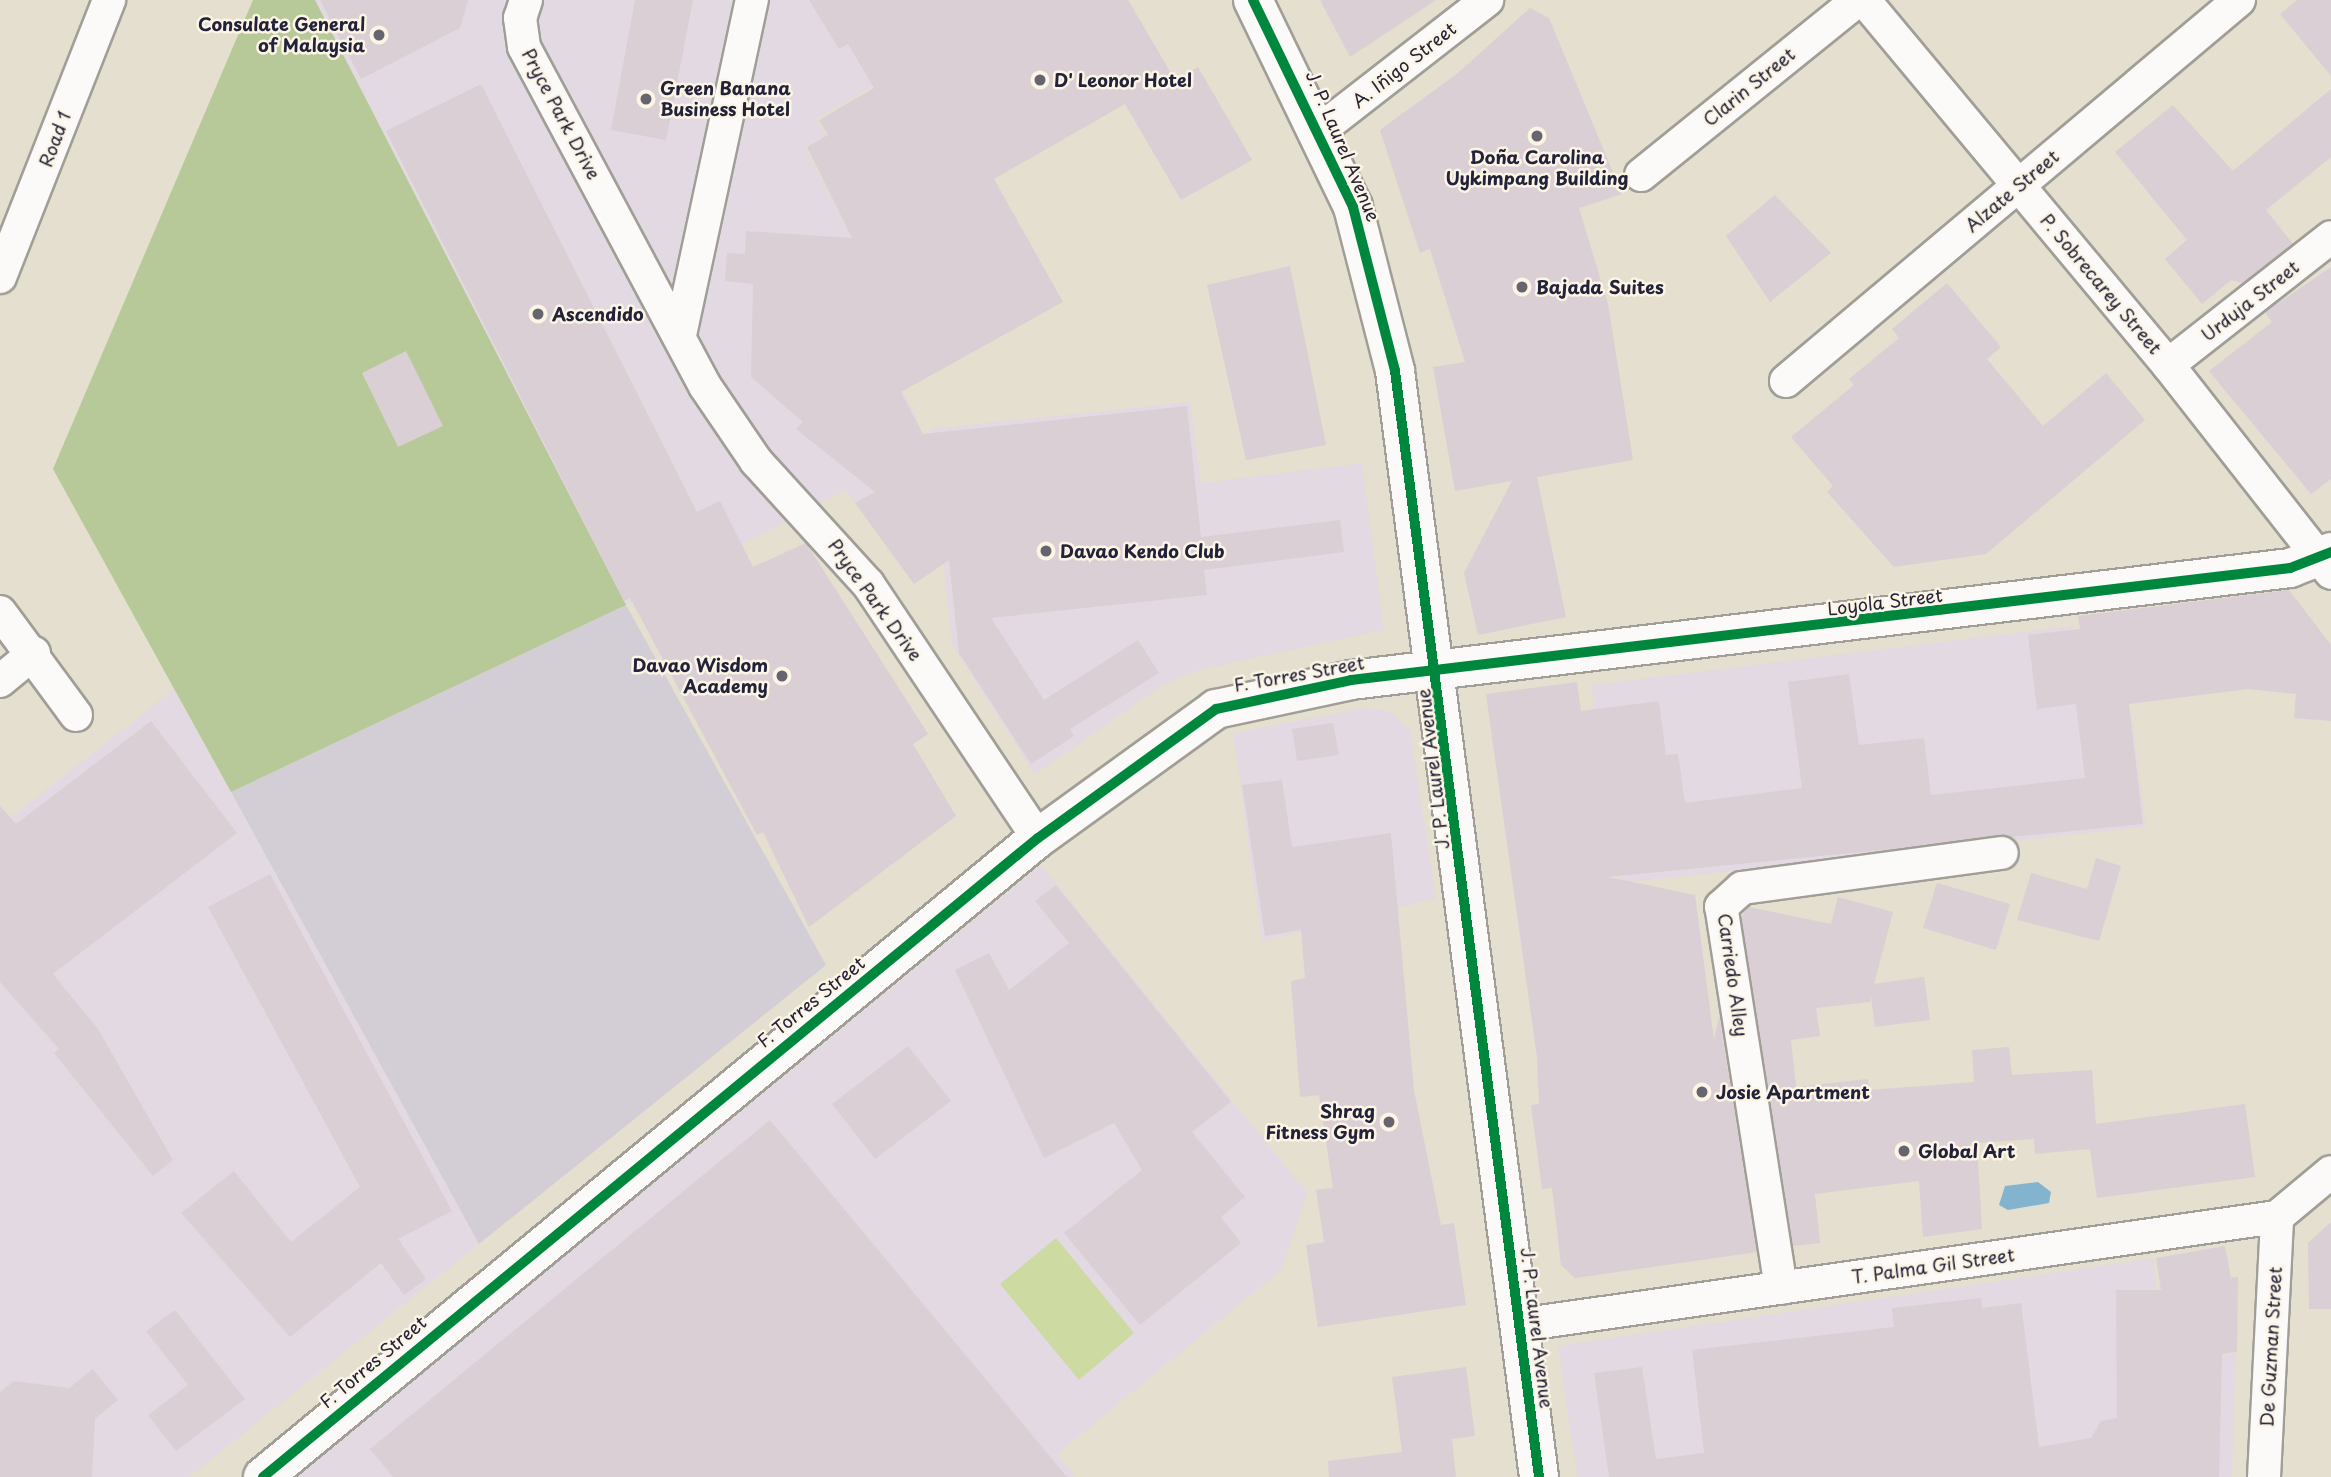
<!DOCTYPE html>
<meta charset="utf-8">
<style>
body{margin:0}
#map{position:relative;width:2331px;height:1477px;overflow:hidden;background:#e4dfce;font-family:"Playpen Sans",sans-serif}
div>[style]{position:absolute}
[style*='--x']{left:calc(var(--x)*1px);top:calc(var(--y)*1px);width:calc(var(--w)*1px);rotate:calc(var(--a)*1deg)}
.built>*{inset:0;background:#e3d9e2}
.industrial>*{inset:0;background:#d3ced5}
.green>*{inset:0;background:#cddaa1}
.forest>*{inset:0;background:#b7c998}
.water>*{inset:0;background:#83b4cf}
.building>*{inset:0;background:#dacfd4}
.roads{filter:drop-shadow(2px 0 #a09e96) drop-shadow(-2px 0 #a09e96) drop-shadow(0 2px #a09e96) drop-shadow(0 -2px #a09e96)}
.minor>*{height:32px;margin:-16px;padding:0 16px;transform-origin:16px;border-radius:16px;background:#fbfaf8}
.major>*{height:38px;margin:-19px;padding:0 19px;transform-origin:19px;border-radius:19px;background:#fbfaf8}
.cycleway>*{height:10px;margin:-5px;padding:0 5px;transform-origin:5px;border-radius:5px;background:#00873e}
.dots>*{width:19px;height:19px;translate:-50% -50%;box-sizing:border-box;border:4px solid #fcf5e5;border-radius:50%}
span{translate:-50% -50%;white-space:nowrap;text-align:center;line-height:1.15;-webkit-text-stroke:5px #fcf5e5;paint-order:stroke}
.poi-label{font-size:18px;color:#22223b;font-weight:700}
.right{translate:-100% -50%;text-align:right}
.left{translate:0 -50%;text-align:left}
.street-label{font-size:18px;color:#22223b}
</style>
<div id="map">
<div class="built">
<div style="clip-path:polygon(315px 0,976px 0,918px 60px,816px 119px,826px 136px,805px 147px,854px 243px,871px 331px,917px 419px,926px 463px,855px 503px,846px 490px,626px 605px)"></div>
<div style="clip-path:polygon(1190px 402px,1201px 483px,1362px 463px,1384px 630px,1198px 670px,1162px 686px,1035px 774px,952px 645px,930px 429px)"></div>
<div style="clip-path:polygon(2073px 626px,2085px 718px,2131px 714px,2146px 827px,1619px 883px,1591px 685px)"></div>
<div style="clip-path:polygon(174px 689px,479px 1244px,189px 1477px,0 1477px,0 826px)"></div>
<div style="clip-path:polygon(1364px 708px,1392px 712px,1410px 731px,1436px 898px,1262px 942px,1233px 733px)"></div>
<div style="clip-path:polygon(1041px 865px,1307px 1193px,1281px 1270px,1057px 1454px,1076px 1477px,296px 1477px)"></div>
<div style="clip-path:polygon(2154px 1258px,2159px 1366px,2236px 1353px,2232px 1477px,1577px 1477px,1558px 1346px)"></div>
</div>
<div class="industrial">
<div style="clip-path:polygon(626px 605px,826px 965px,479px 1244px,231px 792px)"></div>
</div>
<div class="green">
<div style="clip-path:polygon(1056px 1238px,1134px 1333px,1079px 1380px,1000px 1284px)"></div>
</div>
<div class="forest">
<div style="clip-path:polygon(253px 0,315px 0,626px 605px,231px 792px,53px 469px)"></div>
</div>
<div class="water">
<div style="clip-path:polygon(2038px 1182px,2051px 1192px,2049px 1203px,2008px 1210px,1999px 1205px,2005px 1186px)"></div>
</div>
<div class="building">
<div style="clip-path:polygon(320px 0,468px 0,460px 28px,361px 79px)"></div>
<div style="clip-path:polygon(635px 0,693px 0,666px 140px,611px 130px)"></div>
<div style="clip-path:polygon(809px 0,1128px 0,1175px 80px,1198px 67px,1252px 160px,1181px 200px,1125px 104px,994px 179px,1063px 302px,901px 392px,923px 434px,1187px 406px,1201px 537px,1340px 520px,1344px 552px,1204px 570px,1207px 595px,991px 618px,1044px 700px,1138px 640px,1159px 673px,1070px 729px,1074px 736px,1031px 764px,959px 653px,949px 560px,914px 584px,855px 503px,875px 492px,796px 429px,803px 422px,751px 377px,753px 284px,725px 281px,727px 253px,745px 254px,746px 231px,852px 238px,807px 147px,828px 135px,819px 120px,874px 88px,848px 44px,839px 49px)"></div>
<div style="clip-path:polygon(1320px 0,1436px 0,1350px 57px)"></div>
<div style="clip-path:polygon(2297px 0,2331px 0,2331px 76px,2280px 14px)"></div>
<div style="clip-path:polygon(1530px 8px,1549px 18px,1622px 194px,1579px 208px,1608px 304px,1633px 460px,1537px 477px,1566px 617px,1478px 635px,1464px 573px,1512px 481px,1455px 491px,1433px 367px,1465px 362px,1430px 249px,1420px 253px,1380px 130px,1458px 73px)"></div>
<div style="clip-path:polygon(481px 84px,697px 512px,720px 501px,753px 567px,806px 543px,928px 734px,913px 744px,956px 816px,809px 927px,763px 832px,757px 835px,630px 598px,624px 601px,386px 131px)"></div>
<div style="clip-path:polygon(2331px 89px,2331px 157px,2266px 210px,2293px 244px,2242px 283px,2231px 280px,2202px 304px,2165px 259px,2187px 240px,2115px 152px,2173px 105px,2233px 171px)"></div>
<div style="clip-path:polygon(1775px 195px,1831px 253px,1770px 302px,1726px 236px)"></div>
<div style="clip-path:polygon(1290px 266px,1326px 445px,1246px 460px,1207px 285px)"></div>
<div style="clip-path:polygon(2331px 267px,2331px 479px,2311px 494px,2209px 371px,2272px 322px,2265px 312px)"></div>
<div style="clip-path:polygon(1947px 283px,2001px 347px,1987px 359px,2043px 426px,2106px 373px,2145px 420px,1986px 554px,1894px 567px,1827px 492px,1833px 486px,1791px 437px,1854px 385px,1849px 379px,1899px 338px,1892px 329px)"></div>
<div style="clip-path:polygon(406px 351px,443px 426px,398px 447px,362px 373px)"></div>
<div style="clip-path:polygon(2289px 590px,2331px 645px,2331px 721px,2294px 718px,2296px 694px,2248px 689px,2129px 704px,2143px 824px,1608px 877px,1695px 895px,1714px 1040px,1719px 1015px,1757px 1252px,1575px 1278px,1561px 1265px,1552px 1188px,1542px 1189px,1531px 1105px,1539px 1104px,1537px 1057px,1486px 694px,1577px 682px,1581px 711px,1659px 701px,1666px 755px,1678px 754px,1685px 803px,1802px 788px,1788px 682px,1849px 674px,1859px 745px,1924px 738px,1931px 795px,2085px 778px,2076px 704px,2037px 709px,2028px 635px,2080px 629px,2078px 616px)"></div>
<div style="clip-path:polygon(151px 721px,237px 833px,53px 974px,98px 1029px,173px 1160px,153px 1176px,54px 1053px,59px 1049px,0 982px,0 806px,16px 824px)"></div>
<div style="clip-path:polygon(1333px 723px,1339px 755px,1297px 761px,1292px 729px)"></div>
<div style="clip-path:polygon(1282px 780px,1292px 847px,1391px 833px,1414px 1090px,1441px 1225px,1454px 1223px,1466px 1305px,1318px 1327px,1306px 1245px,1324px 1242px,1316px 1190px,1333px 1188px,1319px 1095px,1300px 1097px,1291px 981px,1305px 978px,1301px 930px,1265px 936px,1242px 785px)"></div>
<div style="clip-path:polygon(2096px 858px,2121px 866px,2099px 941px,2017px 920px,2031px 873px,2087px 889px)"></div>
<div style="clip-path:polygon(270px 874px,452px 1211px,398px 1239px,426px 1279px,404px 1295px,381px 1263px,290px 1337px,181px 1213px,234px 1171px,291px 1242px,360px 1187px,208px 907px)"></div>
<div style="clip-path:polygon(1937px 883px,2010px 904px,1996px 950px,1923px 928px)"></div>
<div style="clip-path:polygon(1056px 885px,1231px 1102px,1192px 1132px,1245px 1197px,1221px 1217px,1241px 1243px,1140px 1325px,1064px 1233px,1142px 1170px,1114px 1123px,1044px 1158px,955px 970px,989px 953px,1009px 990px,1069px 943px,1035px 901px)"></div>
<div style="clip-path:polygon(1838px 897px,1893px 912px,1874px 984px,1924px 977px,1930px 1020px,1875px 1027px,1871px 996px,1870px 1002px,1816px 1008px,1820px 1036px,1791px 1040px,1796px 1087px,1868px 1079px,1869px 1090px,1974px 1082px,1972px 1050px,2009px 1047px,2012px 1075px,2092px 1070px,2096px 1124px,2245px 1104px,2255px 1177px,2097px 1198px,2090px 1149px,2035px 1154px,2034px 1139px,1977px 1143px,1982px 1229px,1923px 1237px,1919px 1181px,1815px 1194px,1820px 1243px,1793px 1246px,1741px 917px,1749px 907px,1831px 924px)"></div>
<div style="clip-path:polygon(908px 1046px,951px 1101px,875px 1159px,832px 1104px)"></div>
<div style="clip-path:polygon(770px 1120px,1067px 1477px,393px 1477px,370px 1449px)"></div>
<div style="clip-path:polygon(2331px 1222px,2331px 1309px,2309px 1309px,2308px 1243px)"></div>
<div style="clip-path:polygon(2225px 1246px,2231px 1278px,2238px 1277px,2237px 1352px,2222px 1354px,2219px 1477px,1609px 1477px,1594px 1373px,1642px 1367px,1656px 1459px,1704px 1453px,1692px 1350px,1894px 1327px,1892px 1308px,1981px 1298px,1982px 1308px,2021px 1303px,2039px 1447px,2091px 1438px,2101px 1421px,2117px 1418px,2116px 1290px,2161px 1290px,2156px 1258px)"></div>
<div style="clip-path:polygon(175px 1310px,245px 1399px,176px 1451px,148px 1415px,188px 1385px,146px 1331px)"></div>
<div style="clip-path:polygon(1466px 1367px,1475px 1436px,1452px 1439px,1456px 1477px,1329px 1477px,1328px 1461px,1402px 1452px,1392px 1377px)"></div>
<div style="clip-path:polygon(93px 1369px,118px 1400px,95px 1419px,92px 1477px,0 1477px,0 1392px,14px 1381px,69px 1388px)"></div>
</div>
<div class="roads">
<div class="minor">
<div style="--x:526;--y:0;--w:19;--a:108"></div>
<div style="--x:520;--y:18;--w:29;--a:82"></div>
<div style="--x:524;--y:47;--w:384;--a:61.9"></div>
<div style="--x:705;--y:386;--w:91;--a:55.8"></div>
<div style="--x:756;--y:461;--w:166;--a:47.7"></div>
<div style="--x:868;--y:584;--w:306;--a:56.2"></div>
<div style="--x:1864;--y:0;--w:475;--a:50.2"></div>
<div style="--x:2168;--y:365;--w:264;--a:51.9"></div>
<div style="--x:1320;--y:130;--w:212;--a:-37.9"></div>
<div style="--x:1641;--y:175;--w:279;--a:-38.9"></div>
<div style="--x:0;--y:277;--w:298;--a:-68.5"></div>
<div style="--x:680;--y:335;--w:343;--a:-77.9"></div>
<div style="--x:2168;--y:365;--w:207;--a:-38.1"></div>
<div style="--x:1786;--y:381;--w:592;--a:-40.07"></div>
<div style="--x:0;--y:612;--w:128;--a:53.6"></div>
<div style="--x:0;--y:681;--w:44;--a:-39.5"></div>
<div style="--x:1781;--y:1288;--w:386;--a:-98.9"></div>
<div style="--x:1721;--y:907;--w:28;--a:-42"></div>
<div style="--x:1742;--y:888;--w:262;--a:-7.7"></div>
<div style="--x:1519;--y:1325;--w:766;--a:-8.11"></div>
<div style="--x:2277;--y:1217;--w:70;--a:-39.8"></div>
<div style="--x:2264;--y:1477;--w:260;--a:-87.1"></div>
</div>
<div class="major">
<div style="--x:1253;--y:0;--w:230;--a:64.2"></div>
<div style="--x:1353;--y:207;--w:169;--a:75.6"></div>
<div style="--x:1395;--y:371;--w:1115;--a:82.58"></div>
<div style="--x:263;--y:1477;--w:1004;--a:-39.51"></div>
<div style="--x:1038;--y:838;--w:220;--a:-35.9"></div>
<div style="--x:1216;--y:709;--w:138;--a:-12.1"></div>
<div style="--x:1351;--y:680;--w:946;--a:-6.8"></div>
<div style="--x:2290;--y:568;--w:44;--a:-21.3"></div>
</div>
</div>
<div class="cycleway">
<div style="--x:1253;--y:0;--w:230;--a:64.2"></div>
<div style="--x:1353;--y:207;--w:169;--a:75.6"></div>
<div style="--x:1395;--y:371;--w:1115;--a:82.58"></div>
<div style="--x:263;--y:1477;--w:1004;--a:-39.51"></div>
<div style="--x:1038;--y:838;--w:220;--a:-35.9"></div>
<div style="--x:1216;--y:709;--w:138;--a:-12.1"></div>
<div style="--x:1351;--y:680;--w:946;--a:-6.8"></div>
<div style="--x:2290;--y:568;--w:44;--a:-21.3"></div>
</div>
<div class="dots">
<div style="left:379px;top:35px;background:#66646e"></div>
<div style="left:1040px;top:80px;background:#66646e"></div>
<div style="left:646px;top:99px;background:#66646e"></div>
<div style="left:1537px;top:136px;background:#66646e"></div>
<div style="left:1522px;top:287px;background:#66646e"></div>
<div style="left:538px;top:314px;background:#66646e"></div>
<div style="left:1046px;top:551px;background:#66646e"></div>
<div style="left:782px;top:676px;background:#66646e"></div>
<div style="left:1702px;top:1092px;background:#66646e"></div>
<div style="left:1389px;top:1122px;background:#66646e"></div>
<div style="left:1904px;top:1151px;background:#66646e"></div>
</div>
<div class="poi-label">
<span class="right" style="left:365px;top:35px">Consulate General<br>of Malaysia</span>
<span class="left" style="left:1054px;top:80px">D' Leonor Hotel</span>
<span class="left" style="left:660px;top:99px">Green Banana<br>Business Hotel</span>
<span style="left:1537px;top:168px">Doña Carolina<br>Uykimpang Building</span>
<span class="left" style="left:1536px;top:287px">Bajada Suites</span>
<span class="left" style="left:552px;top:314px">Ascendido</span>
<span class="left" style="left:1060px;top:551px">Davao Kendo Club</span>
<span class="right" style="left:768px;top:676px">Davao Wisdom<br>Academy</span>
<span class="left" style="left:1716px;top:1092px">Josie Apartment</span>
<span class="right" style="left:1375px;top:1122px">Shrag<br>Fitness Gym</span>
<span class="left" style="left:1918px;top:1151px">Global Art</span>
</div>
<div class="street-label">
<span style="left:1404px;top:65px;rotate:-38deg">A. Iñigo Street</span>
<span style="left:1749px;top:87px;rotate:-39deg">Clarin Street</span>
<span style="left:561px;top:114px;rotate:62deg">Pryce Park Drive</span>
<span style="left:55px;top:139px;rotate:-69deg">Road 1</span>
<span style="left:1343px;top:146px;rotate:67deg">J. P. Laurel Avenue</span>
<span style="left:2012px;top:191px;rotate:-40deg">Alzate Street</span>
<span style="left:2101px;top:284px;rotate:50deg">P. Sobrecarey Street</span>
<span style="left:2250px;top:301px;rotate:-38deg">Urduja Street</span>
<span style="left:875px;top:600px;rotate:54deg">Pryce Park Drive</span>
<span style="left:1885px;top:602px;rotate:-7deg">Loyola Street</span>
<span style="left:1299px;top:674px;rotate:-10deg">F. Torres Street</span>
<span style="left:1433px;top:769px;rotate:-97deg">J. P. Laurel Avenue</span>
<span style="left:1733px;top:975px;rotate:82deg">Carriedo Alley</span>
<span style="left:811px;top:1002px;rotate:-39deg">F. Torres Street</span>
<span style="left:1933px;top:1266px;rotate:-8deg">T. Palma Gil Street</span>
<span style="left:1537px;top:1328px;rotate:83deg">J. P. Laurel Avenue</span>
<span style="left:2271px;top:1347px;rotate:-87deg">De Guzman Street</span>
<span style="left:373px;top:1362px;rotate:-40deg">F. Torres Street</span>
</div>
</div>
